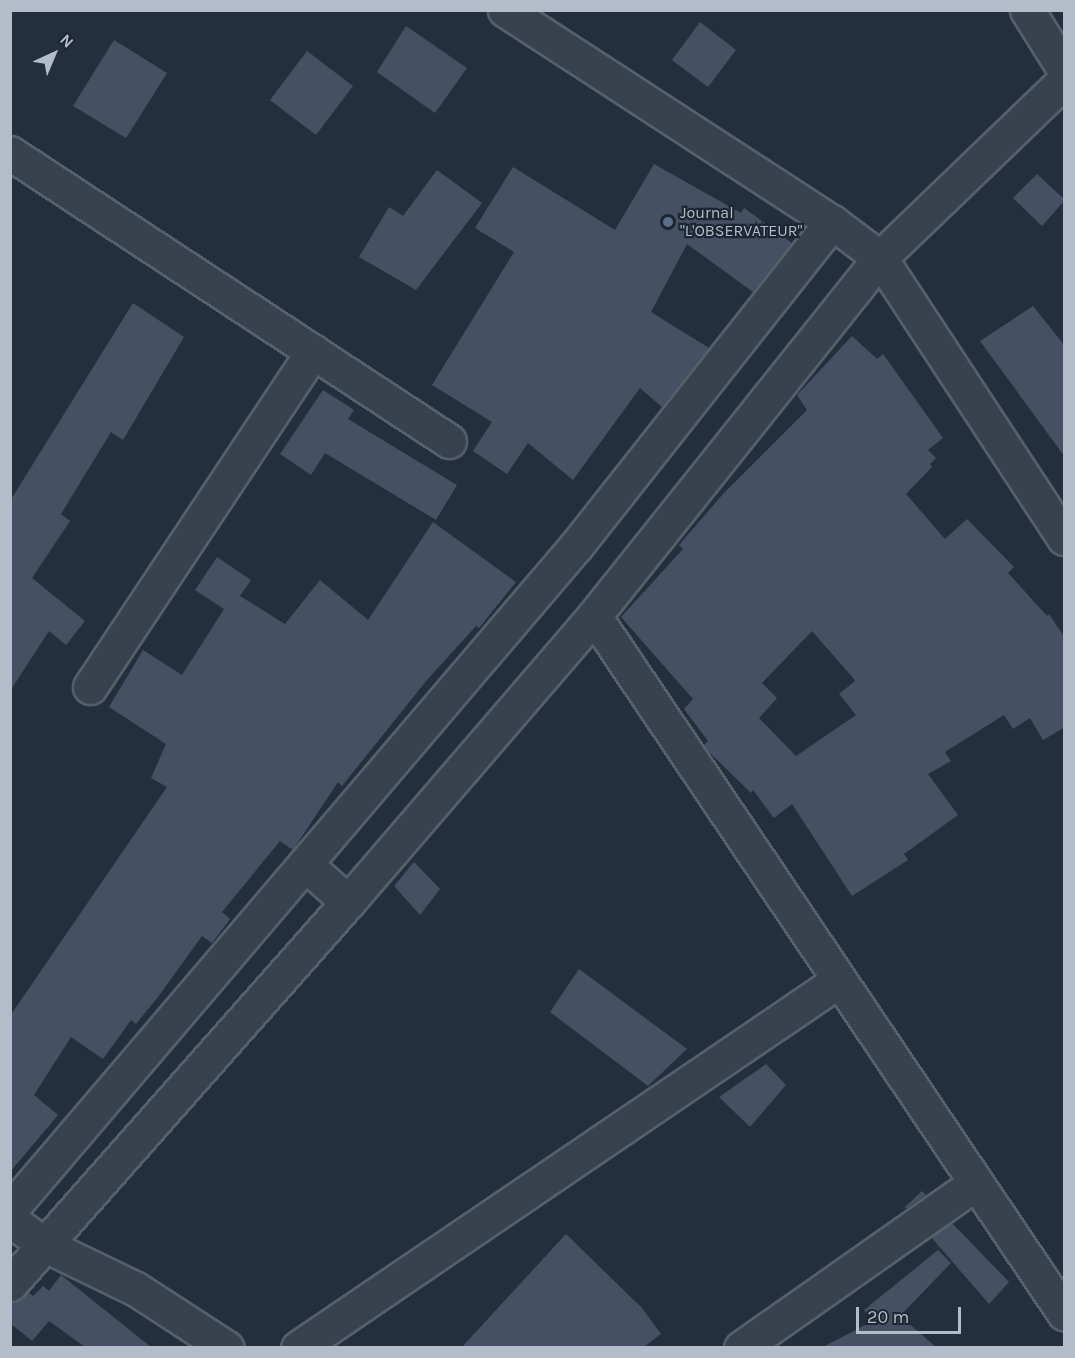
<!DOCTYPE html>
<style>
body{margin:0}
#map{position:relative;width:1075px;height:1358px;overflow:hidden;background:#242f3e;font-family:Karla,sans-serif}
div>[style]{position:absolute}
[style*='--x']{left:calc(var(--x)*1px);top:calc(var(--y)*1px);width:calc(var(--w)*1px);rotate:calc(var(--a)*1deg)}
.building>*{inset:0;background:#455162}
.roads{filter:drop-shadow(2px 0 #565f6c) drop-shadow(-2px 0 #565f6c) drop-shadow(0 2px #565f6c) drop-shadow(0 -2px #565f6c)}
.minor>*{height:33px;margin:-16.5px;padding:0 16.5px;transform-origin:16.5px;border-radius:16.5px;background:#38414e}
.dots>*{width:16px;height:16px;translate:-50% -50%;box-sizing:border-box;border:3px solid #1d2633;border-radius:50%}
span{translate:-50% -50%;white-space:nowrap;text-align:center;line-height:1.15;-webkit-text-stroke:4.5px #1d2633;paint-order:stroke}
.poi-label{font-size:16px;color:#b4bcc9}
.left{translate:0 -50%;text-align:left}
.frame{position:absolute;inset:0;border:12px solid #b4bcc9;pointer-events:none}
.north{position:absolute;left:24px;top:24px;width:60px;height:60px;-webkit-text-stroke:4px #1d2633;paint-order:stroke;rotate:44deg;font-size:16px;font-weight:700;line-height:24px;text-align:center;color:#b4bcc9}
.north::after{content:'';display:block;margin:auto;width:21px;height:27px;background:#b4bcc9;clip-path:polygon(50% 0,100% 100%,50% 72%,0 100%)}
.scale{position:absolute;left:856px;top:1307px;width:105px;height:27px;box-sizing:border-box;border:3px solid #b4bcc9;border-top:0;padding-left:8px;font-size:18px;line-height:21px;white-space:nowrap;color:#b4bcc9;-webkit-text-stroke:4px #1d2633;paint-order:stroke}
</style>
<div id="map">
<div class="building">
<div style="clip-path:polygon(700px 22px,736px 50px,708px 87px,672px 60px)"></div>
<div style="clip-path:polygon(406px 26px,467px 68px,435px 113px,377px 72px)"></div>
<div style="clip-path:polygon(114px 40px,167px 73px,126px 138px,73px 106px)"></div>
<div style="clip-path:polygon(307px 51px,353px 86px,316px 135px,270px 100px)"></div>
<div style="clip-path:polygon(654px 164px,741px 213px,744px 208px,792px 243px,753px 292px,687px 244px,651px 312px,709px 348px,662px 407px,640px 388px,573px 480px,528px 443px,507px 474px,473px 451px,492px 422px,432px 385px,514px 252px,475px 228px,513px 167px,615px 230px)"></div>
<div style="clip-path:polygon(437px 170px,482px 203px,416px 290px,359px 257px,389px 207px,403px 216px)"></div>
<div style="clip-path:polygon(1037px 174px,1065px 200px,1042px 226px,1013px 198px)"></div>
<div style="clip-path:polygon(133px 303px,184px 337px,123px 440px,111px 432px,61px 514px,70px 521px,32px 578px,85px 621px,66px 645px,49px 631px,10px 691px,10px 501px)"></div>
<div style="clip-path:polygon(1033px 306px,1065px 346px,1065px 457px,980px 341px)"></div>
<div style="clip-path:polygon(evenodd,852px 336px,877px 359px,883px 354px,943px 438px,928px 450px,936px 458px,930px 464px,932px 467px,906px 494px,945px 539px,967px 519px,1014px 567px,1008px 573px,1047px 616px,1049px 614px,1065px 638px,1065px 727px,1043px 740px,1030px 718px,1013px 729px,1004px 715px,945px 752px,951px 761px,928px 774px,958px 815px,904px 854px,908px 860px,852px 896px,792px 804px,774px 818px,753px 790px,751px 793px,709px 752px,704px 745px,708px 741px,684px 709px,693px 699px,621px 617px,683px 549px,679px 545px,723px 494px,807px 410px,797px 395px,852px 336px,812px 631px,853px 678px,855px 681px,839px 694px,856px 715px,796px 756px,759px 718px,777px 698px,762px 683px,812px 631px)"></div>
<div style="clip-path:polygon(323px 390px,354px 410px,348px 419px,457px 485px,436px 520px,325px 453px,311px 475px,280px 454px)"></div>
<div style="clip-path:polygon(433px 522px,516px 582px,479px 628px,476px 626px,427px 680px,342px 786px,338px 782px,293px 850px,280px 841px,222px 912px,230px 919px,212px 943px,202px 936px,158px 997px,136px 1024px,131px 1020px,103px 1059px,71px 1037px,34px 1095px,58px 1115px,10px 1172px,10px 1016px,167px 787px,151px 778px,166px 744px,109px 707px,143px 650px,182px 675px,224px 609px,195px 590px,217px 557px,251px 580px,240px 596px,285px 624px,320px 580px,368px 620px)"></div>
<div style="clip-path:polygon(414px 862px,440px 889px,420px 915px,394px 886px)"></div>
<div style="clip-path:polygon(579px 969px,687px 1049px,648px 1086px,550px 1012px)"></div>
<div style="clip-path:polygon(766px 1064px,786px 1085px,750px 1127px,719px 1097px)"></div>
<div style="clip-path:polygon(922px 1191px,926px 1195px,906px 1209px,905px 1207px)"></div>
<div style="clip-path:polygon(952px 1223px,1009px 1282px,989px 1304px,931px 1237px)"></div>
<div style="clip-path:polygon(566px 1234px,642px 1308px,661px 1334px,644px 1347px,462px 1347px)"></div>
<div style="clip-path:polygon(938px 1250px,951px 1263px,900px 1316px,936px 1347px,823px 1347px,873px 1321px,864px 1310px)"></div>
<div style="clip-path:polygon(61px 1275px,151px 1347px,85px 1347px,49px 1321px,32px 1341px,10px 1323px,10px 1305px,28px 1292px,33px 1296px,43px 1286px,49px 1291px)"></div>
</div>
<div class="roads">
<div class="minor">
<div style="--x:505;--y:10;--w:390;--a:33"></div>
<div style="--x:832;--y:222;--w:60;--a:36.9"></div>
<div style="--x:880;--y:258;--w:335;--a:56.7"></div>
<div style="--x:1027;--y:10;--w:70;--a:57.9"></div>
<div style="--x:10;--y:153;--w:525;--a:33.27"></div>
<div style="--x:594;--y:616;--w:841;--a:56.01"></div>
<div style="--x:90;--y:687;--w:403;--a:-56.4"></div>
<div style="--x:305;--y:864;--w:57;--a:41.5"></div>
<div style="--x:10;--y:1210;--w:872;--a:-49.56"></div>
<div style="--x:576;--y:546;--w:413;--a:-51.7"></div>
<div style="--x:10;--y:1220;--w:45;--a:35.1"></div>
<div style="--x:47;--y:1246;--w:99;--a:25.8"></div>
<div style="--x:136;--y:1289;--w:108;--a:33"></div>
<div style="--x:10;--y:1284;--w:510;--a:-48.5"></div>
<div style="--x:348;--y:902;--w:377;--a:-49.3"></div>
<div style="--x:594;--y:616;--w:458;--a:-51.4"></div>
<div style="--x:880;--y:258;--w:255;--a:-43.9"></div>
<div style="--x:298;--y:1348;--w:653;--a:-34.2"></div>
<div style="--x:741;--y:1348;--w:287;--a:-35.1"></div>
</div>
</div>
<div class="dots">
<div style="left:668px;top:222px;background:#5c6f8a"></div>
</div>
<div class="poi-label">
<span class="left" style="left:680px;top:222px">Journal<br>"L'OBSERVATEUR"</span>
</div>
<div class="frame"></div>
<div class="north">N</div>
<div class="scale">20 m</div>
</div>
